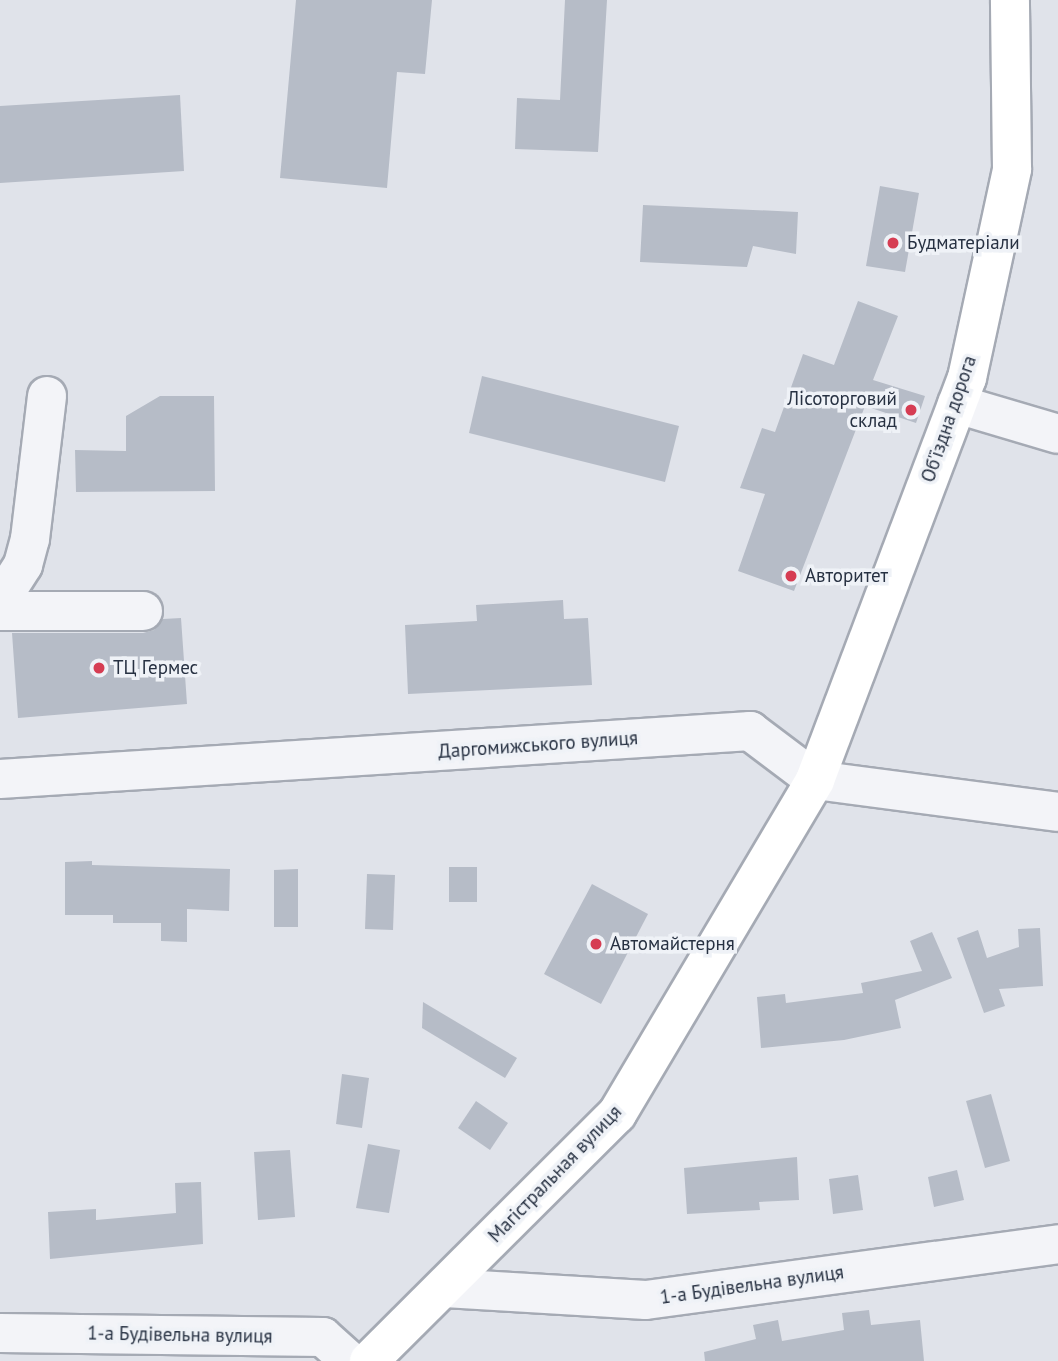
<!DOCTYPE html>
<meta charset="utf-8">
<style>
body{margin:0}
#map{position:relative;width:1058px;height:1361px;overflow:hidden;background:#e0e3ea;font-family:"PT Sans",sans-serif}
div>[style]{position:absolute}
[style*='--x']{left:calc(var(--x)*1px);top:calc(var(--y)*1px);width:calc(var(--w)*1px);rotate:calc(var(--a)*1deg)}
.building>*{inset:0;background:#b6bcc7}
.roads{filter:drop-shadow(2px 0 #a5aab4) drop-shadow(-2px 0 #a5aab4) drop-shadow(0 2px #a5aab4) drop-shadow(0 -2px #a5aab4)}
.minor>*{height:38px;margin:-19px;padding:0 19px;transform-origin:19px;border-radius:19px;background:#f3f4f8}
.major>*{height:38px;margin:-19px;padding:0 19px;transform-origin:19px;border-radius:19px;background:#fff}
.dots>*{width:19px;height:19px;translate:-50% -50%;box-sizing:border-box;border:4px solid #eff2f7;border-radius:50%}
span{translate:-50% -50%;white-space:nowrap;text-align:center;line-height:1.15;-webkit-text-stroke:7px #eff2f7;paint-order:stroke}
.poi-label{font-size:19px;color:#273142}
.left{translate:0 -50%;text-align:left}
.right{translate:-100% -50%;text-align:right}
.street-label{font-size:19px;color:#273142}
</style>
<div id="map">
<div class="building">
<div style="clip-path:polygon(296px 0,432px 0,425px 74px,397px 72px,387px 188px,280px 178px)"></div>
<div style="clip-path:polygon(565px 0,607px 0,598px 152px,515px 149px,517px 98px,560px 100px)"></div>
<div style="clip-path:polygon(180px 95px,184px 171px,0 183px,0 106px)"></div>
<div style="clip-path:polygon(880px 186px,919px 193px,905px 272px,866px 266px)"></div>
<div style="clip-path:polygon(643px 205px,798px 212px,796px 254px,753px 246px,747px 267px,640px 262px)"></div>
<div style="clip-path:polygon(858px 301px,898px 316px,873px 380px,925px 396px,916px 423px,865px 406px,794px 591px,738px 571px,765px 494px,740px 488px,762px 428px,775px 432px,803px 354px,834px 365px)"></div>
<div style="clip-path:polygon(482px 376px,679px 426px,665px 482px,469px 433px)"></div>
<div style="clip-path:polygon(160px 396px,214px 396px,215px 491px,76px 492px,75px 450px,126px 451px,126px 416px)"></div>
<div style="clip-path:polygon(563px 600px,564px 619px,588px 618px,592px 685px,408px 694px,405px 625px,477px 621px,476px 605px)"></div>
<div style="clip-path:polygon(181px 618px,187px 704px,18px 718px,12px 633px,143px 633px,154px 630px,163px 619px)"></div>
<div style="clip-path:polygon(92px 861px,92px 865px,230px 869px,229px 911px,187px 909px,187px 942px,161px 941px,161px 923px,113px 923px,113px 915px,65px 915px,65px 862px)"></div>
<div style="clip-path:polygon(449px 867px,477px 867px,477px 902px,449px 902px)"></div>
<div style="clip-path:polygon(298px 869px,298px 927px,274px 927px,274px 870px)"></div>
<div style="clip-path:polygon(367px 874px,395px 875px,393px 930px,365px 929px)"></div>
<div style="clip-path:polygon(592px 884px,648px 914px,601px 1004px,544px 974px)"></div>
<div style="clip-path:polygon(1040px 928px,1043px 986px,999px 989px,1005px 1006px,984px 1013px,957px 938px,978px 930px,987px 958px,1019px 947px,1018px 929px)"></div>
<div style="clip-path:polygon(932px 932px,952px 978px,895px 1000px,901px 1028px,844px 1040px,761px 1048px,757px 997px,785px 994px,786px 1003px,863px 993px,861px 983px,922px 971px,910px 941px)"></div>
<div style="clip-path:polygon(423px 1002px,517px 1058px,505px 1078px,422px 1028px)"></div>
<div style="clip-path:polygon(342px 1074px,369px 1078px,362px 1128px,336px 1124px)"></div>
<div style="clip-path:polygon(991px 1094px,1010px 1161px,985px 1168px,966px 1101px)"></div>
<div style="clip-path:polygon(476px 1101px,508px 1123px,490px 1150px,458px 1128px)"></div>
<div style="clip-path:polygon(368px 1144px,400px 1150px,389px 1213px,356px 1208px)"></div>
<div style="clip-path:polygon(290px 1150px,295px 1217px,258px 1220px,254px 1152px)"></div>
<div style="clip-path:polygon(797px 1157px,799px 1200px,759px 1202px,760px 1210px,687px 1214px,684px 1168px)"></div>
<div style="clip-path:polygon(957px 1170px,964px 1200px,934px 1207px,928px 1177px)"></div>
<div style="clip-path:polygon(858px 1175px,863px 1210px,833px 1214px,829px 1179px)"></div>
<div style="clip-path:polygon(201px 1182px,203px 1244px,50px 1259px,48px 1212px,96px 1209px,96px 1220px,176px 1213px,175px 1183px)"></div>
<div style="clip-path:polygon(869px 1310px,871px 1325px,920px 1320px,924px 1361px,705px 1361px,704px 1352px,756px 1339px,753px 1325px,778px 1320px,782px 1341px,844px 1330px,842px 1313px)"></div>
</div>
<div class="roads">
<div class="minor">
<div style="--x:957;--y:404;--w:105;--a:16.5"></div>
<div style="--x:0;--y:601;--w:43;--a:-57.4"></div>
<div style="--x:23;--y:565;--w:27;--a:-75"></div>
<div style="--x:30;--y:539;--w:144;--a:-83.2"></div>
<div style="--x:0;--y:611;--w:143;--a:0"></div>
<div style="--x:0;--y:779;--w:752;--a:-3.66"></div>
<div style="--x:750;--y:731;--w:81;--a:37"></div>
<div style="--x:815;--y:780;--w:245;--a:7.5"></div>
<div style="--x:445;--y:1288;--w:201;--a:3.4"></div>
<div style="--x:646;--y:1300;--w:416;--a:-7.7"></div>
<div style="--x:0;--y:1333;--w:323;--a:0.7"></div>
<div style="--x:323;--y:1337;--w:36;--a:42"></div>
</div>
<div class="major">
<div style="--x:369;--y:1361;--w:350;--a:-44.9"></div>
<div style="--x:617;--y:1114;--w:388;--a:-59.3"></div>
<div style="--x:815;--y:780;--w:430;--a:-69.3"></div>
<div style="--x:967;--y:378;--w:214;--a:-77.8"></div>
<div style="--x:1012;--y:169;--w:169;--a:-90.7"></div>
</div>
</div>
<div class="dots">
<div style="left:893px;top:243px;background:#d63d53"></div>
<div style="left:911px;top:410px;background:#d63d53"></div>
<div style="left:791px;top:576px;background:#d63d53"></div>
<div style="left:99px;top:668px;background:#d63d53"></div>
<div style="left:596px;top:944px;background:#d63d53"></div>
</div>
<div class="poi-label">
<span class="left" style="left:907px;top:243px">Будматеріали</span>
<span class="right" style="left:897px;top:410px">Лісоторговий<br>склад</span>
<span class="left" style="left:805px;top:576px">Авторитет</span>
<span class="left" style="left:113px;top:668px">ТЦ Гермес</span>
<span class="left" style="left:610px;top:944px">Автомайстерня</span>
</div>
<div class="street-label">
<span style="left:949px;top:419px;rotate:-71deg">Об'їздна дорога</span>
<span style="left:538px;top:745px;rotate:-4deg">Даргомижського вулиця</span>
<span style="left:555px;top:1174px;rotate:-46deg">Магістральная вулиця</span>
<span style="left:752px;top:1285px;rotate:-8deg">1-а Будівельна вулиця</span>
<span style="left:180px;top:1335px;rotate:1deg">1-а Будівельна вулиця</span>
</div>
</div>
